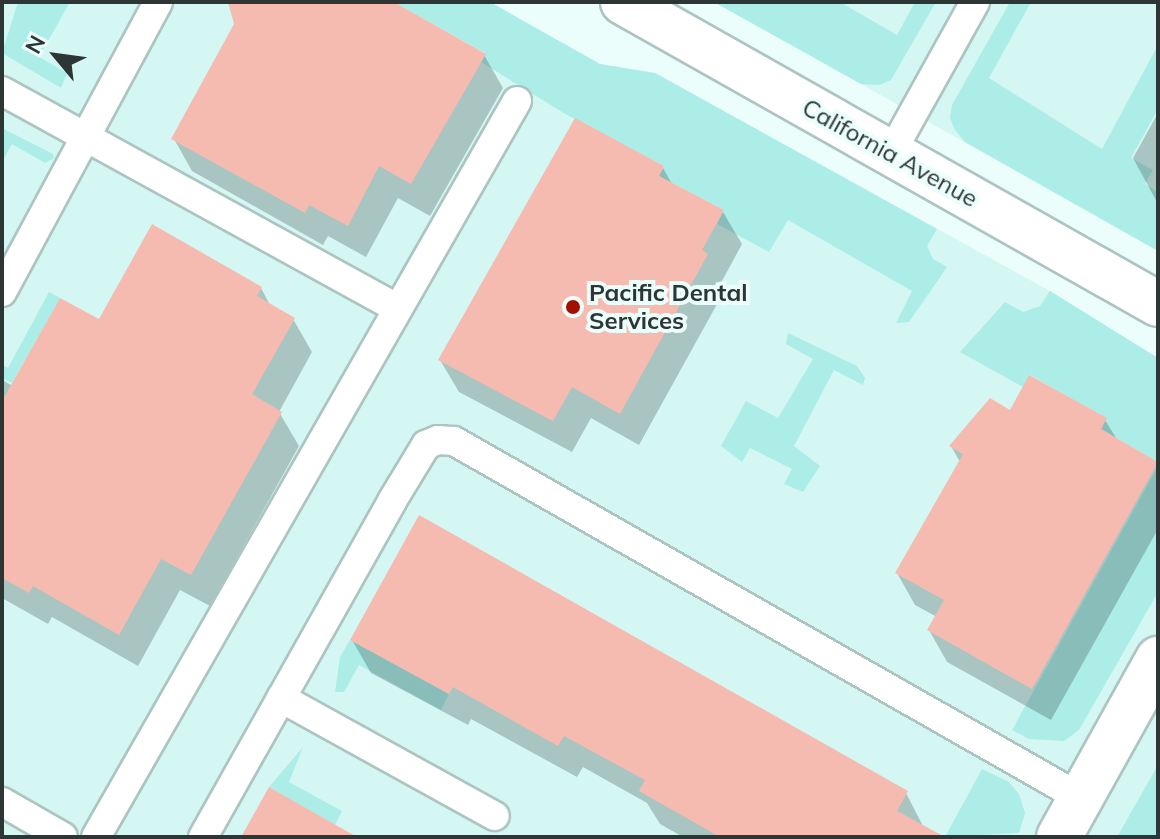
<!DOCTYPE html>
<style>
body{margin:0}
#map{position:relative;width:1160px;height:839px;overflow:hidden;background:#ebfefc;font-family:Mulish,sans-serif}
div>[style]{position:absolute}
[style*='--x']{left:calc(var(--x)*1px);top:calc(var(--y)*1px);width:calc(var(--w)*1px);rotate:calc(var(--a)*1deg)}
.built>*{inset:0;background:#d4f7f3}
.green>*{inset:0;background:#acede8}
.shadow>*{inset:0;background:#0003}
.building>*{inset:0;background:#f6bbb0}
.roads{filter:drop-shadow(2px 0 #acc4c2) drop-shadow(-2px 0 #acc4c2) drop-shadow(0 2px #acc4c2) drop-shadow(0 -2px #acc4c2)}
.service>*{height:28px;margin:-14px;padding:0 14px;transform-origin:14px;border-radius:14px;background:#fff}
.minor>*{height:44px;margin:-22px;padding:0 22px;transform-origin:22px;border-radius:22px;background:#fff}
.secondary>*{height:44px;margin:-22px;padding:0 22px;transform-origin:22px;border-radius:22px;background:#fff}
.dots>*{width:22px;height:22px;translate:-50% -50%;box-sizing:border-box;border:4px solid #ebfefc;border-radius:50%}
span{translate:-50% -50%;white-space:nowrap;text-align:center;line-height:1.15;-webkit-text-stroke:8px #ebfefc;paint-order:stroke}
.street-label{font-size:24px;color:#2d3635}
.poi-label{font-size:24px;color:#2d3635;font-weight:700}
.left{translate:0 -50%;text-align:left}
.frame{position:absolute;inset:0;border:4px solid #2d3635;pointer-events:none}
.north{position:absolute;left:16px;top:16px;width:80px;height:80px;-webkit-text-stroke:6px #ebfefc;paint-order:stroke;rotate:299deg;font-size:22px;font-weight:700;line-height:32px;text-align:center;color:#2d3635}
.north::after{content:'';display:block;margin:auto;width:28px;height:36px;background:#2d3635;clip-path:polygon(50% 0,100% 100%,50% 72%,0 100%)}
</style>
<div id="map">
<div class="built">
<div style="clip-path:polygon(2px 2px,490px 2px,600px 64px,655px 73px,1050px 291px,1158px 358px,1158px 837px,2px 837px)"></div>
<div style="clip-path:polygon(714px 2px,1158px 2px,1158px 251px,861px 84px)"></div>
</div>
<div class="green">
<div style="clip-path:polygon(18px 2px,70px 2px,39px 57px,67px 73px,61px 88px,2px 53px)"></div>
<div style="clip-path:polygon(394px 2px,490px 2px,600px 64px,655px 73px,937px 229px,927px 246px,933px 259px,947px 267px,909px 322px,896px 323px,912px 291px,788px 220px,769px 252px,717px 224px,724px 210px,659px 176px,664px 166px,567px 115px,481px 62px,485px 53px)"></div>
<div style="clip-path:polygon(714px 2px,840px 2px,897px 35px,915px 2px,936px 2px,891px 80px,879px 85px,861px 84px)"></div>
<div style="clip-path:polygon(1010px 2px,1031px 2px,989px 78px,1102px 149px,1158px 45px,1158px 109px,1131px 158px,1153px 170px,1145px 184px,1158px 192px,1158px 251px,965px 142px,955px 130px,950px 118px,952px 105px)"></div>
<div style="clip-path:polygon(2px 128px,53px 154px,54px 158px,45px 163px,12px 144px,2px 162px)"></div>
<div style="clip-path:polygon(1050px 291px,1158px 358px,1158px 462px,1101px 429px,1106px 418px,1030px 375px,1023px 387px,960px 352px,1005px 302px,1023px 312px,1040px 306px)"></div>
<div style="clip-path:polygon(49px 292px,60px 298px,12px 383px,2px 378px,2px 365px,8px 368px)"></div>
<div style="clip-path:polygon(788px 333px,857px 366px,865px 378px,863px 385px,834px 370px,794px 446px,820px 466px,803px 492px,784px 484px,792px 469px,750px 448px,742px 462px,721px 446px,746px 401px,778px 418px,813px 359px,786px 344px)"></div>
<div style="clip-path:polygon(1158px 466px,1158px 592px,1079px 730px,1064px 741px,1029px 739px,1012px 730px)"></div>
<div style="clip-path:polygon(350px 640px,449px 694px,441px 710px,359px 665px,344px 692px,335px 692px,340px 657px)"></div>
<div style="clip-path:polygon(303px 747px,289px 782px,342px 811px,335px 825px,269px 787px)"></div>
<div style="clip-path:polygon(1158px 765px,1158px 837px,1117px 837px)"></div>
<div style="clip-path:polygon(982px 769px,1009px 782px,1019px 794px,1025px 813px,1019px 833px,945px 837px)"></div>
</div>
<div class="shadow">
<div style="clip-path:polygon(230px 2px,389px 2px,484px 55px,503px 88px,430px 216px,398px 198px,366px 257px,328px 236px,323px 245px,192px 171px,174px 139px,236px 24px)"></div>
<div style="clip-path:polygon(1158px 113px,1158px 204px,1133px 158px)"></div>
<div style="clip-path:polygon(663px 168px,672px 184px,723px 212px,742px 244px,722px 281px,726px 288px,639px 445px,591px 418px,572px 452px,459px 392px,440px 360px)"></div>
<div style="clip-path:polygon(261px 288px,271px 307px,293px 319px,312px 352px,279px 412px,299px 446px,210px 606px,180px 590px,138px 666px,52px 617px,48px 624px,2px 598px,2px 380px,13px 386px,99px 322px)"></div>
<div style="clip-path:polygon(1011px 413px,1105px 420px,1118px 441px,1158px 464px,1158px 529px,1051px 720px,947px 662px,929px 630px,937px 617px,915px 605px,897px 573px,960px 462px,951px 446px)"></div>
<div style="clip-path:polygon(352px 640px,906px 793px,924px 828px,941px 837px,683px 837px,660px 824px,647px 803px,583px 767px,577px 777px,471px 719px,468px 725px,371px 673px)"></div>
</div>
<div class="building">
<div style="clip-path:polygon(228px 2px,394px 2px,486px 54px,411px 184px,379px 166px,348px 226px,309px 205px,305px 213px,171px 139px,234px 24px)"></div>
<div style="clip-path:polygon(575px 118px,664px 166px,659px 176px,724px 210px,702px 250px,708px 254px,620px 414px,572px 387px,553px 421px,438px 360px)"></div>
<div style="clip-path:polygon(152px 224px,262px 287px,257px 296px,295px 318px,252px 394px,282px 412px,191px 575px,161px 559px,119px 635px,33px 586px,29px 593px,2px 578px,2px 401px,60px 298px,99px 319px)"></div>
<div style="clip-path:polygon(1029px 375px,1107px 418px,1101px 429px,1158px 462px,1032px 689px,927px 630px,944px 600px,895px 573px,963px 454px,949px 446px,990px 398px,1010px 410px)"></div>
<div style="clip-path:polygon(419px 515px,908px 791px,897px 811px,945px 837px,720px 837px,639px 791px,645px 780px,564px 736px,558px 746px,453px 687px,449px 694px,350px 640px)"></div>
<div style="clip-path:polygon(269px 787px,357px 837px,241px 837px)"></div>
</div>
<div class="roads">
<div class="service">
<div style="--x:2;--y:91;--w:451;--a:28.8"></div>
<div style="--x:891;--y:153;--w:173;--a:-60.9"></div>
<div style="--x:2;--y:292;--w:329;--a:-61.7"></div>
<div style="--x:281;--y:698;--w:244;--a:28.9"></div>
<div style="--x:2;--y:802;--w:70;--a:29.8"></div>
<div style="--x:96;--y:837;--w:848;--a:-60.23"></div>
<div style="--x:203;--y:837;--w:386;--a:-60.6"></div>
<div style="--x:392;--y:501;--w:66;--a:-58.7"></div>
<div style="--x:426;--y:445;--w:13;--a:-23"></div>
<div style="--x:438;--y:440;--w:16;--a:4"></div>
<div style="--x:454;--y:441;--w:722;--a:29.66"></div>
</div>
<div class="minor">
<div style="--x:1059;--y:837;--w:204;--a:-60.9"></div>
</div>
<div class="secondary">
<div style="--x:623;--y:2;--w:614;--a:29.44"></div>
</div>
</div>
<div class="dots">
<div style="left:573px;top:307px;background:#a41000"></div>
</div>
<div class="street-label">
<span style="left:890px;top:153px;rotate:29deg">California Avenue</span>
</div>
<div class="poi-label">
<span class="left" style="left:589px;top:307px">Pacific Dental<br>Services</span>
</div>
<div class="frame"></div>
<div class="north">N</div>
</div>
